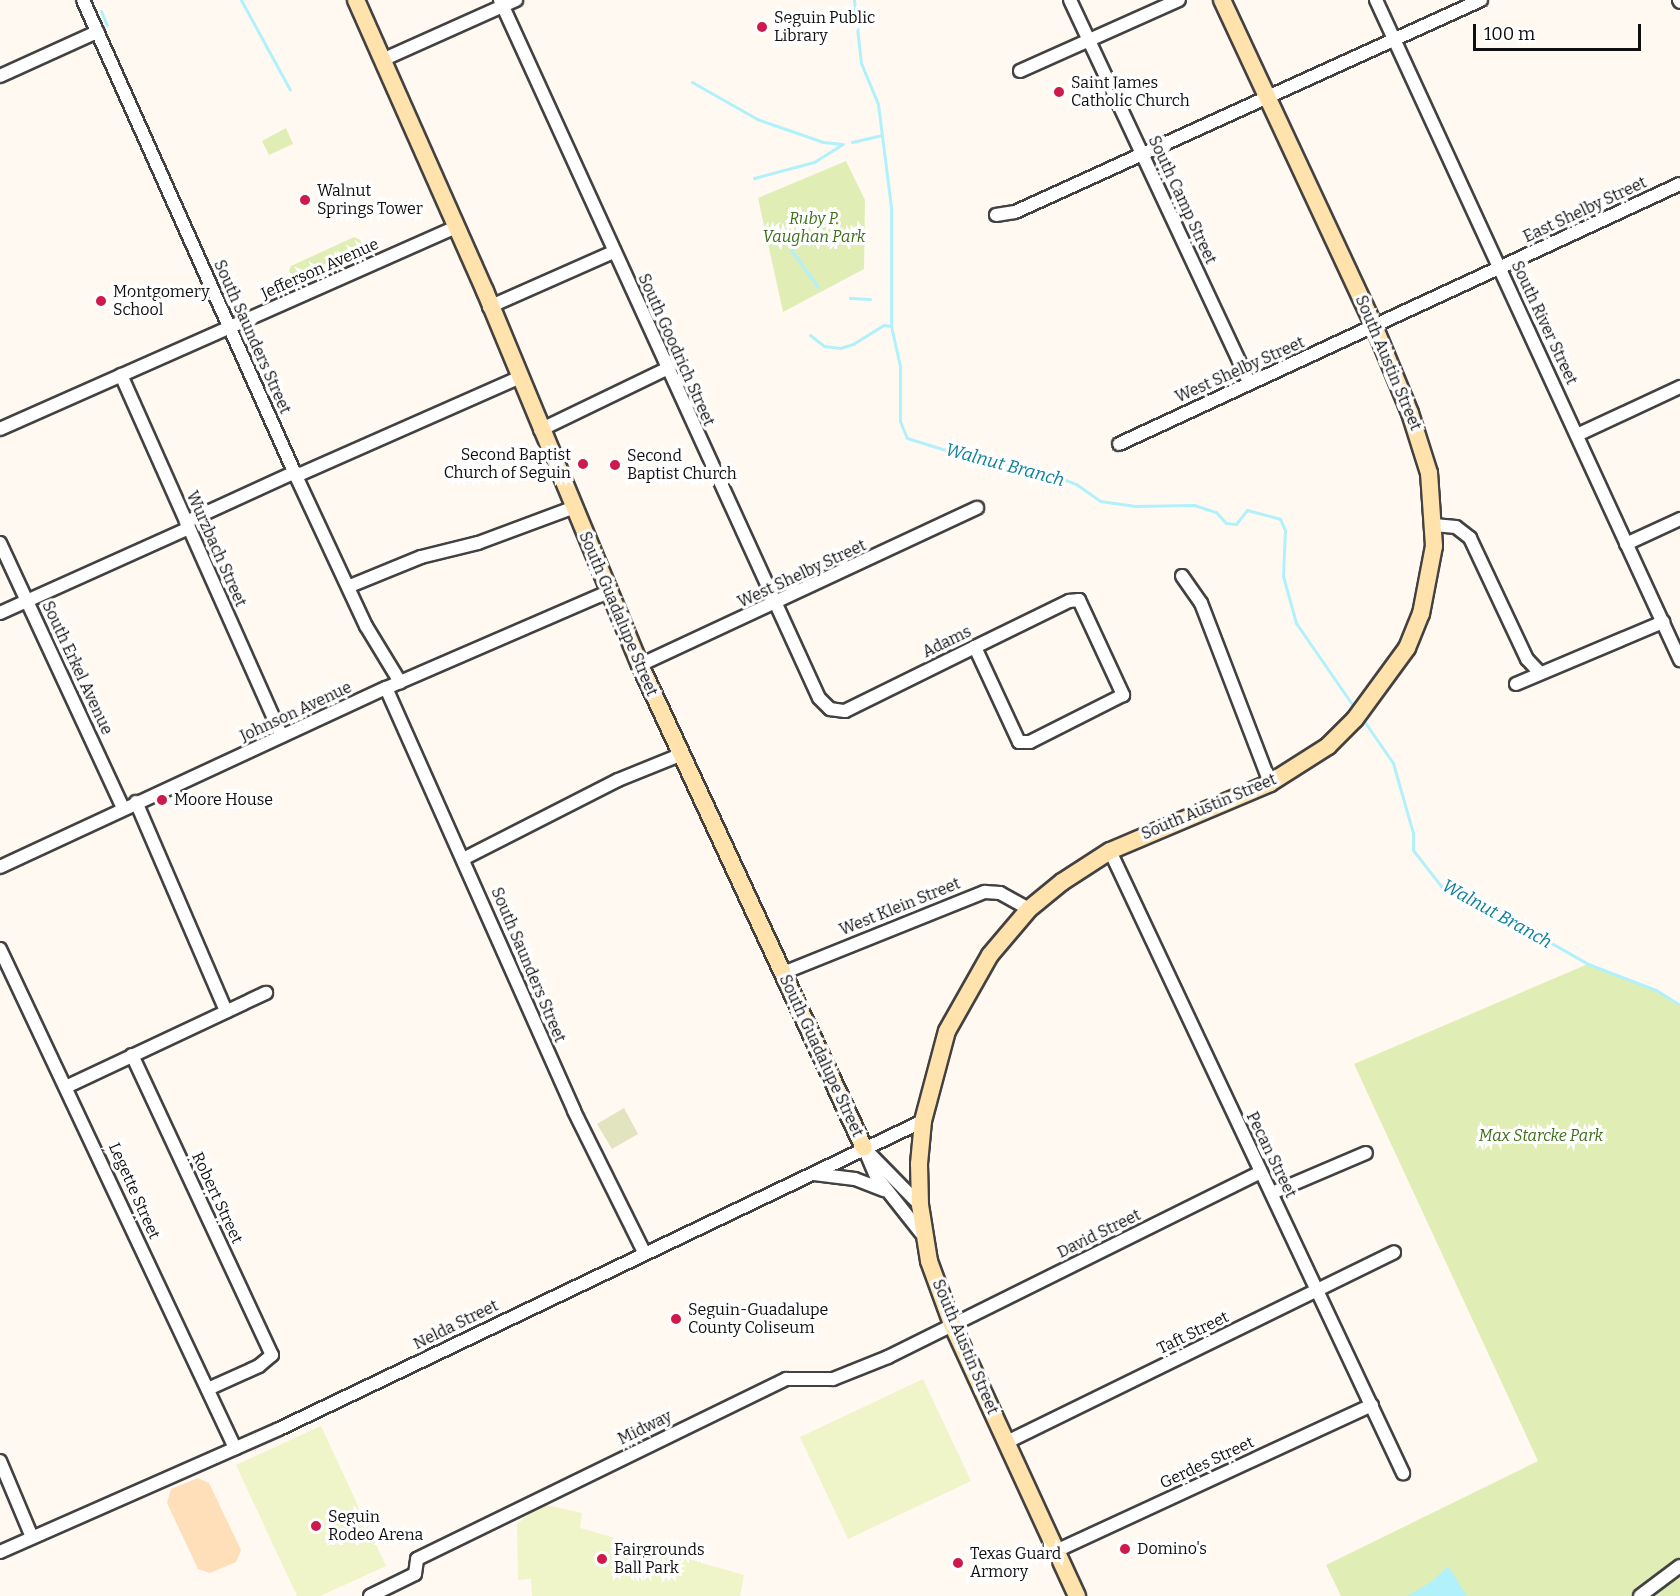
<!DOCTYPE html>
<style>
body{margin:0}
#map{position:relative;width:1680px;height:1596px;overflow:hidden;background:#fff9f1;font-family:Bitter,serif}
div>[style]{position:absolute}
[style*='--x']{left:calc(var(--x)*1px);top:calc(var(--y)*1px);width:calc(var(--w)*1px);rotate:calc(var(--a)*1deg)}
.green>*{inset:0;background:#e0eeb6}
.sand>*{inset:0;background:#ffdfb9}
.cemetery>*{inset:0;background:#e1e4bf}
.pitch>*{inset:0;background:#eff4c9}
.water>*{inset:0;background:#b0f1fc}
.stream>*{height:3px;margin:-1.5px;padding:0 1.5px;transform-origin:1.5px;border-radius:1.5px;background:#b0f1fc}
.roads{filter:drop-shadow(2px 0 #424242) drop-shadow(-2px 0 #424242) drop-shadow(0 2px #424242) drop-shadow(0 -2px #424242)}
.street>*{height:12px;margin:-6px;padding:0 6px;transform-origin:6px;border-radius:6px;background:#fff}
.secondary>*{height:16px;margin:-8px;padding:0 8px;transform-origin:8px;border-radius:8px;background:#ffe2ac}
.dots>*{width:16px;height:16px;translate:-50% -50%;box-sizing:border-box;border:3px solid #fff;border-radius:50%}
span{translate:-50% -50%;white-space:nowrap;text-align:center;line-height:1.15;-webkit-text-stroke:6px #fff;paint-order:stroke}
.poi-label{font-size:16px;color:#0f0f0f}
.left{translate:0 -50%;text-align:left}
.right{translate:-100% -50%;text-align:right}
.street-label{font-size:16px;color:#0f0f0f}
.park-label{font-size:16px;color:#3e6e18;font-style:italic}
.water-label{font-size:18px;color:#0c819e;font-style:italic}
.scale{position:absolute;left:1473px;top:24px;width:168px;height:27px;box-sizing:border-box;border:3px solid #0f0f0f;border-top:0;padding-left:8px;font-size:18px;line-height:21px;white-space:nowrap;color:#0f0f0f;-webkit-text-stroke:4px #fff;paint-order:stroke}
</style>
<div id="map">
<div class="green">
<div style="clip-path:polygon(286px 128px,293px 144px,269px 155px,262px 141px)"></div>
<div style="clip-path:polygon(846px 161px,865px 200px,864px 269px,783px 312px,758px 198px)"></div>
<div style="clip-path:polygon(354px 237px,363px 241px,368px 254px,366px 260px,296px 286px,289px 271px,291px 266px)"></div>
<div style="clip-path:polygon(1588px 964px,1656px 990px,1680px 1005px,1680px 1596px,1341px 1596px,1326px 1565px,1538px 1461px,1354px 1064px)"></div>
</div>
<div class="sand">
<div style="clip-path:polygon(198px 1478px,209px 1483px,241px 1550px,236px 1562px,210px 1573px,198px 1569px,167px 1503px,171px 1489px)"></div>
</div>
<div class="cemetery">
<div style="clip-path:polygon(624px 1108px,638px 1134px,612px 1149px,597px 1124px)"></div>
</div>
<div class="pitch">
<div style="clip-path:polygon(923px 1379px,971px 1481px,848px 1539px,800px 1437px)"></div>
<div style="clip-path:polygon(321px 1426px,386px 1566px,320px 1596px,297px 1596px,236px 1465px)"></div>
<div style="clip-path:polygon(541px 1504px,582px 1513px,580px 1528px,744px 1575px,740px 1596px,532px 1596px,531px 1579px,518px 1580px,517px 1524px)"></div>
</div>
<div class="water">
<div style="clip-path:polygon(1448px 1566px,1467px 1596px,1407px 1596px,1431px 1582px)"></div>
</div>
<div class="stream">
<div style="--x:241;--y:0;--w:102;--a:61.4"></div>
<div style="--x:854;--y:0;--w:63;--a:83.7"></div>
<div style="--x:861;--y:63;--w:44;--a:67.5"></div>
<div style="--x:878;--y:104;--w:104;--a:82.8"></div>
<div style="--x:891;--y:207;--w:119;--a:90"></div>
<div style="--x:891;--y:326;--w:41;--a:77.3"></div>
<div style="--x:900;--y:366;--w:55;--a:90"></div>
<div style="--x:900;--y:421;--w:18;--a:68"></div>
<div style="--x:907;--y:438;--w:81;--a:17.3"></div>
<div style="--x:984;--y:462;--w:53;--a:7.5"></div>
<div style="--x:1037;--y:469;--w:42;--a:21"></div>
<div style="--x:1076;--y:484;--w:29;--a:35"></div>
<div style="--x:1100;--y:501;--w:34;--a:8"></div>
<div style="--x:1134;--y:506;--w:60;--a:-1"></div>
<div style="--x:1194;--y:505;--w:23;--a:18"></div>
<div style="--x:1216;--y:512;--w:15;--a:48"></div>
<div style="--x:1226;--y:523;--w:10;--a:6"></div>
<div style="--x:1236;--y:524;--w:18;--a:-52"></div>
<div style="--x:1247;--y:510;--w:34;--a:15"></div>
<div style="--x:1280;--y:519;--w:12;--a:66"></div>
<div style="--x:1285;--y:530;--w:46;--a:92.5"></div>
<div style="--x:1283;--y:576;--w:49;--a:74.5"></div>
<div style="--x:1296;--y:623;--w:106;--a:55.4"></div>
<div style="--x:101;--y:11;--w:15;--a:67"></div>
<div style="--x:692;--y:82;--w:75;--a:29.6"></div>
<div style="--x:757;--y:119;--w:70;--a:19.2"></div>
<div style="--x:823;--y:142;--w:20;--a:6"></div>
<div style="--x:852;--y:142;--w:31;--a:-13"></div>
<div style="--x:754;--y:178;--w:62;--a:-14.9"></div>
<div style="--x:814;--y:162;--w:32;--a:-32"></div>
<div style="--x:791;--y:250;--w:46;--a:53.9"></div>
<div style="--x:850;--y:298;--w:20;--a:3"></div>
<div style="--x:810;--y:335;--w:18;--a:38"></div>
<div style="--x:824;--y:346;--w:16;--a:7"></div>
<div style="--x:840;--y:348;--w:14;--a:-17"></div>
<div style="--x:853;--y:344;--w:36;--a:-32"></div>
<div style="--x:884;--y:325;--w:7;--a:8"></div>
<div style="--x:1362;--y:718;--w:55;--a:55.4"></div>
<div style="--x:1393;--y:763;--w:73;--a:74.1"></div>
<div style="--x:1413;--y:833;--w:17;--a:90"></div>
<div style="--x:1413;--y:850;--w:46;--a:52.1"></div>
<div style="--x:1441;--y:886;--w:25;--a:18"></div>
<div style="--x:1465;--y:894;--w:142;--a:29.6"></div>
<div style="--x:1588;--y:964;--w:73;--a:20.9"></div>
<div style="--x:1656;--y:990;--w:28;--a:32"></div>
</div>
<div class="roads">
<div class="street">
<div style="--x:83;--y:0;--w:521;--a:65.89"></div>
<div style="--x:296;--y:476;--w:166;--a:65"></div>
<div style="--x:366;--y:626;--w:66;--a:58.7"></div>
<div style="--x:500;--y:0;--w:767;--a:65.44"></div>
<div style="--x:819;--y:698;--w:16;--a:45"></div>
<div style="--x:830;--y:709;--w:15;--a:8"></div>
<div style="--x:845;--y:711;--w:145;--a:-26.2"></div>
<div style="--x:975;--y:647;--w:105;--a:-26.1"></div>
<div style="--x:1069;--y:601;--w:10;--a:-6"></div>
<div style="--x:1079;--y:600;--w:105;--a:65.1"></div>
<div style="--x:1123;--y:695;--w:104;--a:153.2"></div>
<div style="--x:1030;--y:742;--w:11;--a:180"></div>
<div style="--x:1019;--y:742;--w:105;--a:-114.9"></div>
<div style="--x:1070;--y:0;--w:422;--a:64.9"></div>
<div style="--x:1376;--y:0;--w:727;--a:65.27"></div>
<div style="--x:1679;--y:0;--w:2;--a:63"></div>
<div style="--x:382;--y:60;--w:147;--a:-24.1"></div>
<div style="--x:1020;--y:71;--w:174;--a:-24.1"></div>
<div style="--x:0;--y:76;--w:107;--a:-24.4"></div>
<div style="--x:996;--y:215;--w:19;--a:-9"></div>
<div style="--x:1015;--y:212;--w:512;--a:-24.46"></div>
<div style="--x:489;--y:307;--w:136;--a:-23.9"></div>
<div style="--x:121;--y:375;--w:395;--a:66"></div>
<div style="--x:0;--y:429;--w:499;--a:-23.9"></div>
<div style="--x:540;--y:430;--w:140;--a:-25.8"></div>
<div style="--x:1577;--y:435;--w:114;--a:-25"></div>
<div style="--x:1119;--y:444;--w:618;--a:-24.87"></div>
<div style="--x:296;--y:476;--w:243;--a:-23.8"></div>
<div style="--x:186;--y:522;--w:120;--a:-24.6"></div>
<div style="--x:1434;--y:525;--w:22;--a:5"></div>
<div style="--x:1456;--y:527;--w:18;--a:38"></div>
<div style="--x:1470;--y:538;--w:134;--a:64.8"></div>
<div style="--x:1527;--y:659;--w:18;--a:47"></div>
<div style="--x:0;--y:543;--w:292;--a:65.1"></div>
<div style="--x:1626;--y:544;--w:60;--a:-24.8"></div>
<div style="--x:1182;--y:576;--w:33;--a:55"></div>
<div style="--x:1201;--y:603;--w:193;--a:69"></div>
<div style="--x:350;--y:586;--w:77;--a:-22.2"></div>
<div style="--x:421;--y:557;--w:59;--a:-13.8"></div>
<div style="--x:478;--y:543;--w:100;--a:-20.4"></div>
<div style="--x:0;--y:613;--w:207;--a:-24.2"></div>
<div style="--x:640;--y:665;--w:372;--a:-25"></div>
<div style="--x:1516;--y:684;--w:160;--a:-22.9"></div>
<div style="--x:386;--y:688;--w:463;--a:66"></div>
<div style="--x:574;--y:1111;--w:157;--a:63.6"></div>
<div style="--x:136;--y:802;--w:228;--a:66.7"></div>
<div style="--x:1110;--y:851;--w:688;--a:64.78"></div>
<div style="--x:465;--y:858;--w:172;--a:-27"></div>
<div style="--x:618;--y:780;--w:67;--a:-22"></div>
<div style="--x:0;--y:867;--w:425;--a:-24.9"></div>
<div style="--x:386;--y:688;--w:242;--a:-23.4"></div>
<div style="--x:0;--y:949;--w:552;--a:64.78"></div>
<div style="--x:783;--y:973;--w:218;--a:-21.9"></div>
<div style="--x:985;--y:892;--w:15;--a:4"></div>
<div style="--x:1000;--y:893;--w:33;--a:29"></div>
<div style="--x:132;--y:1055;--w:331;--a:65"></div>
<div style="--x:272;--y:1355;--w:17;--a:140"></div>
<div style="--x:259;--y:1366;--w:56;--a:155.7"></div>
<div style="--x:68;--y:1086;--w:219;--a:-25.2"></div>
<div style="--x:864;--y:1148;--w:30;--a:67"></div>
<div style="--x:876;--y:1176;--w:73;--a:51.7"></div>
<div style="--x:866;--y:1150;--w:77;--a:45.5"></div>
<div style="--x:814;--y:1174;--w:41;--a:7"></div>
<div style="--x:855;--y:1179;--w:31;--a:21"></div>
<div style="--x:1272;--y:1193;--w:102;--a:-23.1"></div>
<div style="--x:1007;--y:1442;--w:431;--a:-26.1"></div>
<div style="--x:0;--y:1461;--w:82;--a:67.2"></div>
<div style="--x:1056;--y:1551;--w:348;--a:-24.8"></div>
<div style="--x:0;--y:1552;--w:305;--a:-23.8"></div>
<div style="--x:279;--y:1429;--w:714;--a:-25.56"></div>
<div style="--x:370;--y:1596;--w:50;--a:-26.1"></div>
<div style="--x:415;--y:1574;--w:15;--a:-82"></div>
<div style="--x:417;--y:1559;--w:411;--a:-26"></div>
<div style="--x:786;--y:1379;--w:47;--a:0"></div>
<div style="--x:833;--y:1379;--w:59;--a:-21.8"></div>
<div style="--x:888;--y:1357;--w:415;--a:-26.4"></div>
<div style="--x:1640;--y:1596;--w:50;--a:-36.9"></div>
</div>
<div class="secondary">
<div style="--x:356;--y:0;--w:318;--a:66.1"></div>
<div style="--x:485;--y:291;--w:405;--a:67.5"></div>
<div style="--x:640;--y:665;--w:532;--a:65.12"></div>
<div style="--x:1077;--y:1596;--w:299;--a:-114.7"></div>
<div style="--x:952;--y:1324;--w:67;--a:-110.1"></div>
<div style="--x:929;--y:1261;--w:57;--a:-99.1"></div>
<div style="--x:920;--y:1205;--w:41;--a:-91.4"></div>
<div style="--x:919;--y:1164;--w:43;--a:-84.7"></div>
<div style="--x:923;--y:1121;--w:93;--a:-75.1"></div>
<div style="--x:947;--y:1031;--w:87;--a:-60.5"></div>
<div style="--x:990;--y:955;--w:60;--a:-49.7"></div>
<div style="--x:1029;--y:909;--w:43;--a:-39.3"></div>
<div style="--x:1062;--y:882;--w:57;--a:-32.9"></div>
<div style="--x:1110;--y:851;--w:174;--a:-23"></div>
<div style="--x:1270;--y:783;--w:69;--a:-32.5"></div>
<div style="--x:1328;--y:746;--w:38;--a:-45"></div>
<div style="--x:1355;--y:719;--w:88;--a:-53.8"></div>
<div style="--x:1407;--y:648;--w:37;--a:-68"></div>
<div style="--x:1421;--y:614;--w:69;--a:-79.2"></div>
<div style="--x:1434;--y:546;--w:73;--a:-93.9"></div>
<div style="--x:1429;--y:473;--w:63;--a:-107.6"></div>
<div style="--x:1410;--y:413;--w:92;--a:-112.4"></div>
<div style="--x:1375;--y:328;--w:362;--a:-115"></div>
</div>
</div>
<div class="dots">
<div style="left:762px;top:27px;background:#ce194c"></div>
<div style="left:1059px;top:92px;background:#ce194c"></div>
<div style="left:305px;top:200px;background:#ce194c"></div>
<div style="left:101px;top:301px;background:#ce194c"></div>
<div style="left:583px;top:464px;background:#ce194c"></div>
<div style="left:615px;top:465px;background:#ce194c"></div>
<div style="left:162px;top:800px;background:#ce194c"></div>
<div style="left:676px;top:1319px;background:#ce194c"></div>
<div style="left:316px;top:1526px;background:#ce194c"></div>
<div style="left:1125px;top:1549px;background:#ce194c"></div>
<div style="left:602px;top:1559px;background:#ce194c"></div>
<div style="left:958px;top:1563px;background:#ce194c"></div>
</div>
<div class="poi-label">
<span class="left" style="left:774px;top:27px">Seguin Public<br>Library</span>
<span class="left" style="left:1071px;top:92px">Saint James<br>Catholic Church</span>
<span class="left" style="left:317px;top:200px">Walnut<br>Springs Tower</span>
<span class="left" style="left:113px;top:301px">Montgomery<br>School</span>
<span class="right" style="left:571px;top:464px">Second Baptist<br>Church of Seguin</span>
<span class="left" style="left:627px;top:465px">Second<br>Baptist Church</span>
<span class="left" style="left:174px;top:800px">Moore House</span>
<span class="left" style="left:688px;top:1319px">Seguin-Guadalupe<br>County Coliseum</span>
<span class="left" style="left:328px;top:1526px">Seguin<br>Rodeo Arena</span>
<span class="left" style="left:1137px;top:1549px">Domino's</span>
<span class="left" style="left:614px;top:1559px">Fairgrounds<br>Ball Park</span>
<span class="left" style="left:970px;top:1563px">Texas Guard<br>Armory</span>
</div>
<div class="street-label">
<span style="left:1182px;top:200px;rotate:65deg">South Camp Street</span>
<span style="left:1585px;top:210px;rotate:-25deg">East Shelby Street</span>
<span style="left:320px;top:269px;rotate:-24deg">Jefferson Avenue</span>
<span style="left:1544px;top:323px;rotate:65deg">South River Street</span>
<span style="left:252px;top:337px;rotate:66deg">South Saunders Street</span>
<span style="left:676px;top:350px;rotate:66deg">South Goodrich Street</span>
<span style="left:1388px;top:363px;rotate:67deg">South Austin Street</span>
<span style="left:1240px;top:370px;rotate:-24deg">West Shelby Street</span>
<span style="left:216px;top:549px;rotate:66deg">Wurzbach Street</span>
<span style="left:802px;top:574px;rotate:-25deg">West Shelby Street</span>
<span style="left:618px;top:614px;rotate:67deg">South Guadalupe Street</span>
<span style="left:947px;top:642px;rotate:-26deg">Adams</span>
<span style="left:77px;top:668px;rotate:65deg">South Erkel Avenue</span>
<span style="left:296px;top:712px;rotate:-25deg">Johnson Avenue</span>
<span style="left:1209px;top:807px;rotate:-23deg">South Austin Street</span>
<span style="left:900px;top:907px;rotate:-22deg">West Klein Street</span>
<span style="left:528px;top:965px;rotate:67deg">South Saunders Street</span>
<span style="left:821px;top:1056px;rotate:65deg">South Guadalupe Street</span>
<span style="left:1271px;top:1155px;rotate:64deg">Pecan Street</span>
<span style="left:134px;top:1191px;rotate:66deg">Legette Street</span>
<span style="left:217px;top:1198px;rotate:65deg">Robert Street</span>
<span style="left:1099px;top:1234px;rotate:-26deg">David Street</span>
<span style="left:456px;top:1325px;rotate:-26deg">Nelda Street</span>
<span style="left:1193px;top:1333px;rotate:-26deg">Taft Street</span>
<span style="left:965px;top:1347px;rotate:67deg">South Austin Street</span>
<span style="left:645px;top:1428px;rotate:-26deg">Midway</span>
<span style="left:1207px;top:1463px;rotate:-25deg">Gerdes Street</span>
</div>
<div class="park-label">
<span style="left:814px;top:228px">Ruby P.<br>Vaughan Park</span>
<span style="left:1541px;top:1136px">Max Starcke Park</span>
</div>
<div class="water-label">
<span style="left:1005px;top:465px;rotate:15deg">Walnut Branch</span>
<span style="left:1497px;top:914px;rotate:29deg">Walnut Branch</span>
</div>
<div class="scale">100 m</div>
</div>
